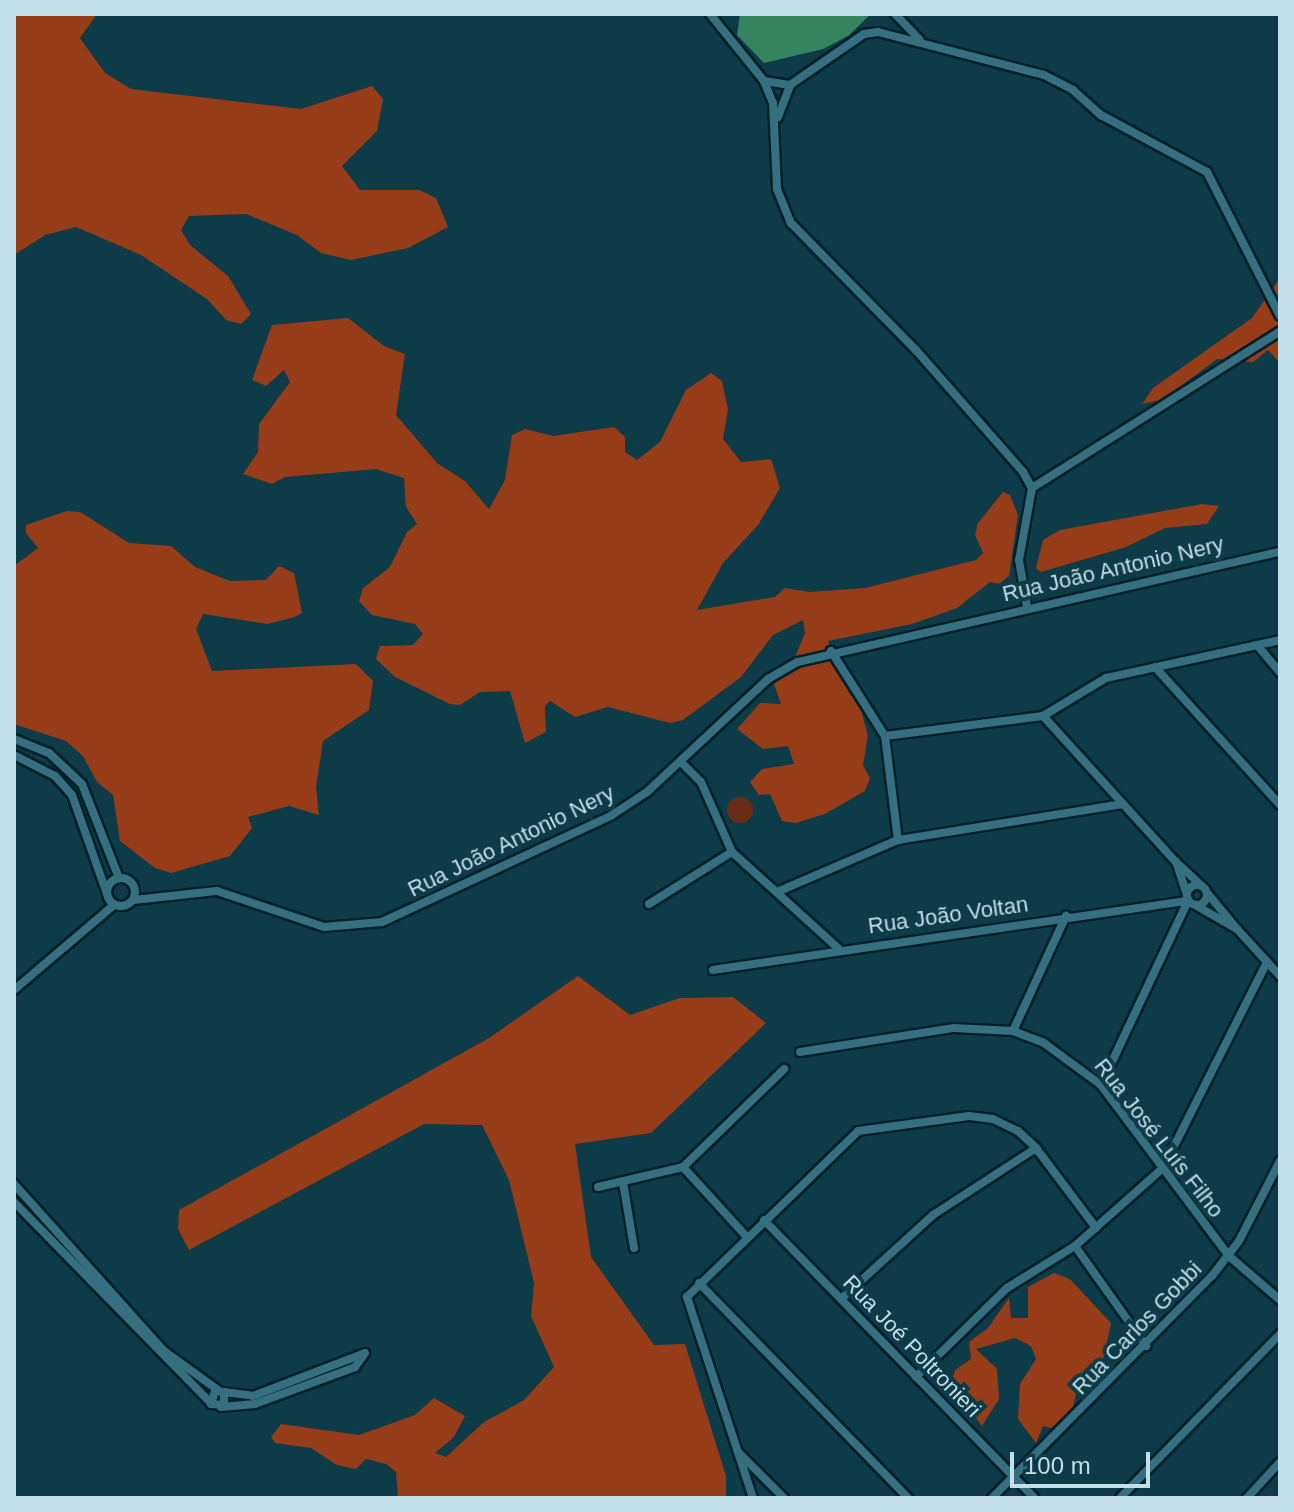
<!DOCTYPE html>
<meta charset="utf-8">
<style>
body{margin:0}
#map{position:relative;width:1294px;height:1512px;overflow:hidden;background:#0d3b47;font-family:Helvetica,sans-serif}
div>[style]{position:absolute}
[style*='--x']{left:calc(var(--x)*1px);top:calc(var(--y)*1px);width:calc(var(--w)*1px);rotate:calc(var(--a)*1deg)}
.green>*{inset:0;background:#692d17}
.round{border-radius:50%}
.forest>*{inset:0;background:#963c18}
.water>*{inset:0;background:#35845f}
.roads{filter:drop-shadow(2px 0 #022029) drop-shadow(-2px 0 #022029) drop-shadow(0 2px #022029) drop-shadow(0 -2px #022029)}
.street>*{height:8px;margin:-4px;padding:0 4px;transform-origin:4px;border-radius:4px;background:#366f80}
.street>.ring{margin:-4px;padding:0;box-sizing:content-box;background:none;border:8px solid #366f80;border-radius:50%}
span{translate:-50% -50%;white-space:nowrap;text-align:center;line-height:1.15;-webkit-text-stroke:8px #0d3b47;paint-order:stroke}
.street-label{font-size:22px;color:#c3dfe8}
.frame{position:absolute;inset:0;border:16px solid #c3dfe8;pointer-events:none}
.scale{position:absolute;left:1010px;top:1452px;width:140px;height:36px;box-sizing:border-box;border:4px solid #c3dfe8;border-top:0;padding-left:10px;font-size:24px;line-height:28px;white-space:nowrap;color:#c3dfe8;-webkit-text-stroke:6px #0d3b47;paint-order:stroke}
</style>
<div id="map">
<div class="green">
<div class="round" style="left:727px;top:797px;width:26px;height:26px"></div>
</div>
<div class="forest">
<div style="clip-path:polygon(14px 14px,97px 14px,80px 38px,105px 73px,131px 89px,301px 109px,372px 86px,383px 99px,377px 131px,342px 166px,360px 190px,419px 190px,436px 198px,448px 227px,408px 248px,351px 260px,321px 253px,297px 235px,246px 214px,189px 216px,181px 230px,190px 245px,228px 276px,251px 314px,241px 324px,226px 320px,207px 299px,141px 255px,76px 227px,45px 235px,14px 255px)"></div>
<div style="clip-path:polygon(1280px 278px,1280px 363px,1268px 350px,1253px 362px,1217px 359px,1162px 400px,1142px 404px,1153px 388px,1252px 318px)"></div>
<div style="clip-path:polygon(348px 318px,384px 346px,405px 354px,396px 415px,437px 463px,465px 481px,489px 509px,505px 480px,512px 435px,525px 429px,553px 436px,614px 427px,625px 437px,625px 452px,637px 460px,660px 442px,686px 390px,711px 373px,722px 381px,728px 409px,723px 439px,741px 462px,771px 459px,780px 488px,758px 525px,723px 563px,697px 610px,775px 597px,785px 588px,809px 592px,865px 588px,976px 560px,983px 553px,975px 535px,978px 523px,1003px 492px,1010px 495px,1018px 515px,1009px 576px,999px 584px,990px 582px,957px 608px,912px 624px,828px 641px,840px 675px,860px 706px,868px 736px,863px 765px,870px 778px,865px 791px,825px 814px,796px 823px,782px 821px,770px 794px,759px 795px,750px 782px,762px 769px,794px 764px,788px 746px,763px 749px,737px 729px,760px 703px,781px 704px,774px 684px,790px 669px,805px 633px,803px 620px,773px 635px,741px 677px,683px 720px,670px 723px,608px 707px,575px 717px,550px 701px,545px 706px,546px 732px,525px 743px,510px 691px,480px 692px,460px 705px,450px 704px,395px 677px,376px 659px,380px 646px,413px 645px,423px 634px,415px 624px,372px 615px,359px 601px,363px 588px,390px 567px,407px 532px,417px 524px,406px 507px,404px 478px,376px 469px,285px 477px,272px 484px,243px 474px,258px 452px,259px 424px,290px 382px,284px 370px,266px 386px,252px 380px,272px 325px)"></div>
<div style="clip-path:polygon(1202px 504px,1219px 506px,1207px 524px,1165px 528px,1126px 547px,1041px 572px,1036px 568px,1043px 540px,1060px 530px)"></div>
<div style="clip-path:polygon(67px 511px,80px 512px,129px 543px,171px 546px,195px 567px,230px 581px,266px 580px,279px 566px,294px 573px,302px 613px,295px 617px,267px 624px,203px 614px,196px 629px,212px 671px,356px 664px,373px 681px,369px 710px,323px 741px,316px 787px,319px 815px,289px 806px,248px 817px,252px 828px,230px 856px,171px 873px,155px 868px,120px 841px,113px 795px,97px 782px,83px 756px,66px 741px,14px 724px,14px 566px,38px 548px,26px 533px,26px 525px)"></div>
<div style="clip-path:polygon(578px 976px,630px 1015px,680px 998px,733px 997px,766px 1023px,651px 1133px,575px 1144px,591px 1257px,654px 1345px,685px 1344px,726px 1476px,726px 1498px,398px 1498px,396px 1472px,386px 1464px,366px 1459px,356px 1469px,337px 1465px,311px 1448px,275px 1443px,271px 1437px,281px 1424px,359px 1435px,415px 1415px,434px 1398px,465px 1416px,454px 1437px,435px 1453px,446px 1457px,484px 1422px,524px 1400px,554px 1367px,531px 1316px,534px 1283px,509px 1180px,482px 1125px,424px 1124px,189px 1250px,178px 1229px,179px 1210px,489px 1038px)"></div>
<div style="clip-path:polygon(1054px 1273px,1070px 1279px,1111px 1323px,1104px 1357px,1078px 1385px,1071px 1416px,1054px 1429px,1043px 1426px,1036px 1443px,1018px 1419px,1020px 1384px,1036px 1359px,1031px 1346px,1015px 1338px,976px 1349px,997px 1369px,999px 1399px,982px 1426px,951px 1384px,955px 1370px,971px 1359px,969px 1342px,988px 1328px,1009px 1298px,1011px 1318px,1028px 1318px,1028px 1287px)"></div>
</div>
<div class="water">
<div style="clip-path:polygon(740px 14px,871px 14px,848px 36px,823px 49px,764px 63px,737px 35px)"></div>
</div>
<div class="roads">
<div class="street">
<div style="--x:710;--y:14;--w:86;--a:51.1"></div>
<div style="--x:764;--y:81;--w:24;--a:68"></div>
<div style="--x:773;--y:103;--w:86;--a:87.3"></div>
<div style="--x:777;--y:189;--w:37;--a:68"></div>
<div style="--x:791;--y:223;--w:177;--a:45.5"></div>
<div style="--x:915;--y:349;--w:164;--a:48.7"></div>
<div style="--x:1023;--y:472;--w:18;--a:61"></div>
<div style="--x:1032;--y:488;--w:73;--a:100.2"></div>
<div style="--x:1019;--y:560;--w:48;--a:80.3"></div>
<div style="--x:895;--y:14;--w:35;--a:46"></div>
<div style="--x:764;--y:81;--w:26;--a:9"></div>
<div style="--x:778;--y:117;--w:34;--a:-69"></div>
<div style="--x:790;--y:85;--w:90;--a:-34.6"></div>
<div style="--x:864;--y:34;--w:14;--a:-8"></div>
<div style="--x:878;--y:32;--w:171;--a:14.5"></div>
<div style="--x:1044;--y:75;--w:33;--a:27"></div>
<div style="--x:1073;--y:90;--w:38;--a:42"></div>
<div style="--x:1101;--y:115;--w:120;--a:28.3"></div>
<div style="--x:1207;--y:172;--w:161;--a:63.1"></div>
<div style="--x:1032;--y:488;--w:294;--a:-32.3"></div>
<div style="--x:1257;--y:645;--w:35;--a:50"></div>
<div style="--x:831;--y:651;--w:101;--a:57.6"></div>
<div style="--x:885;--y:736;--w:105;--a:82.9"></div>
<div style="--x:1155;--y:667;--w:186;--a:47.8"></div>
<div style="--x:1043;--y:716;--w:197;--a:47.7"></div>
<div style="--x:885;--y:736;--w:159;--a:-7.2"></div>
<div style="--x:1043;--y:716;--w:74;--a:-31.1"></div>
<div style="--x:1106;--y:678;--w:178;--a:-12.3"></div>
<div style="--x:14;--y:739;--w:38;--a:22"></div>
<div style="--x:49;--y:753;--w:45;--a:43.2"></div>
<div style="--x:82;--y:784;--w:101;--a:68.5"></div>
<div style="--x:14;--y:755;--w:46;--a:27.1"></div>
<div style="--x:55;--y:776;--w:25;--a:48"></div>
<div style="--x:72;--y:795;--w:105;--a:70.5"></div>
<div style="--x:681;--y:762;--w:28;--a:45"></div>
<div style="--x:701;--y:782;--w:77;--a:66.1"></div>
<div style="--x:732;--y:852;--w:143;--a:42.2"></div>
<div class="ring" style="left:107px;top:878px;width:20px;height:20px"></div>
<div class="ring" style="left:1187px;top:885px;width:12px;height:12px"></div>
<div style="--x:777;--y:892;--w:132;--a:-23.3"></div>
<div style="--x:898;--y:840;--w:227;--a:-9.1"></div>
<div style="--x:1187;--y:895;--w:35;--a:-108"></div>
<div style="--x:1176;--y:862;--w:35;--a:43"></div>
<div style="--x:134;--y:900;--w:83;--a:-6.2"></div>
<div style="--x:217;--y:891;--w:113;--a:18.6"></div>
<div style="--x:324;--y:927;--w:58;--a:-4.9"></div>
<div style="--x:382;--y:922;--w:254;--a:-24.9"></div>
<div style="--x:612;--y:815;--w:42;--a:-33.3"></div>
<div style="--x:647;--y:792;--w:166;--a:-43"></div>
<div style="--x:768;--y:679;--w:34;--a:-30"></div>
<div style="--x:798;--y:662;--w:494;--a:-12.9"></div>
<div style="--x:649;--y:904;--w:98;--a:-32.1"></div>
<div style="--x:1197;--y:906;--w:46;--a:29.9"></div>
<div style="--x:1237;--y:929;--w:45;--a:-129.6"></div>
<div style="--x:1237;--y:929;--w:64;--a:47.5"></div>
<div style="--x:713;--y:970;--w:480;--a:-8.3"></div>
<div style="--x:14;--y:990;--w:131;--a:-40.4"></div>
<div style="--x:1013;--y:1031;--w:127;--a:-65.3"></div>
<div style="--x:800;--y:1052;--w:156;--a:-8.9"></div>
<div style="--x:954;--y:1028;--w:59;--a:2.9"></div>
<div style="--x:1013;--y:1031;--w:33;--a:21"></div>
<div style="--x:1044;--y:1043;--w:71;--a:36.4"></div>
<div style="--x:1101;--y:1085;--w:214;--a:53.2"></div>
<div style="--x:1229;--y:1256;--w:67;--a:40.8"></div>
<div style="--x:1101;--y:1085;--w:204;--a:-64.7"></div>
<div style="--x:683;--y:1167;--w:141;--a:-44.1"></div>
<div style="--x:623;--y:1182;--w:67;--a:80.5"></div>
<div style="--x:14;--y:1184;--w:224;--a:48.1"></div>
<div style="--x:164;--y:1351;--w:67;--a:35.8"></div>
<div style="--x:598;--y:1187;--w:87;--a:-13.2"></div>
<div style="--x:683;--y:1167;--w:95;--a:47.6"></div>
<div style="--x:14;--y:1202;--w:281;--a:45.6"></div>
<div style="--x:764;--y:1220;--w:388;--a:45.8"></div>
<div style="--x:1075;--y:1246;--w:123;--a:54.6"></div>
<div style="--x:699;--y:1283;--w:300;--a:45.8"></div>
<div style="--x:841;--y:1299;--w:125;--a:-42.4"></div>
<div style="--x:933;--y:1215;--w:123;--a:-33"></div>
<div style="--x:916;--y:1377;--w:127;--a:-44.4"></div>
<div style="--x:1007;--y:1288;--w:80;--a:-31.7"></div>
<div style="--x:1075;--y:1246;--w:118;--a:-41.6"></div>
<div style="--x:1163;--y:1168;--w:231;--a:-63.2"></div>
<div style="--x:224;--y:1392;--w:13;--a:90"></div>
<div style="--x:224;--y:1405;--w:13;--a:-176"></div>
<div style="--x:211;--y:1404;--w:14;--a:-73"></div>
<div style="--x:215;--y:1391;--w:38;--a:7"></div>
<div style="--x:253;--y:1396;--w:120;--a:-21"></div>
<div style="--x:221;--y:1407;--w:34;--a:-5"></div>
<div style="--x:255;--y:1404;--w:107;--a:-20.3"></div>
<div style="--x:355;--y:1367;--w:14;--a:-54"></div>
<div style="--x:739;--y:1453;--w:64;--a:45"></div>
<div style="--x:753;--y:1498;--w:212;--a:-108.2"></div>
<div style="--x:687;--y:1297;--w:238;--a:-44.1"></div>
<div style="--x:858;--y:1131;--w:112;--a:-7.7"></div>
<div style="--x:969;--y:1116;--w:24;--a:7"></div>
<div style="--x:993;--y:1119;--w:28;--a:26"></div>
<div style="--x:1018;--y:1131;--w:25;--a:43"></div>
<div style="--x:1036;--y:1148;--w:100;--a:53.1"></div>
<div style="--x:992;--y:1498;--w:313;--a:-45.3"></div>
<div style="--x:1212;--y:1276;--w:44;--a:-52.4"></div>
<div style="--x:1239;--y:1241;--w:90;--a:-62.9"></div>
<div style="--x:1120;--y:1498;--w:229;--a:-45.7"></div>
<div style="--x:1247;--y:1498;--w:49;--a:-47.5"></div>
</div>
</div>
<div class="street-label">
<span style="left:1113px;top:569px;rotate:-13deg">Rua João Antonio Nery</span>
<span style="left:511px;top:841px;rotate:-26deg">Rua João Antonio Nery</span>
<span style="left:948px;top:915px;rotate:-8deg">Rua João Voltan</span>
<span style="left:1159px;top:1138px;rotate:52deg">Rua José Luís Filho</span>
<span style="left:1137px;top:1328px;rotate:-46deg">Rua Carlos Gobbi</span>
<span style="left:912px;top:1346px;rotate:46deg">Rua Joé Poltronieri</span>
</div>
<div class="frame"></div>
<div class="scale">100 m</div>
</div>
